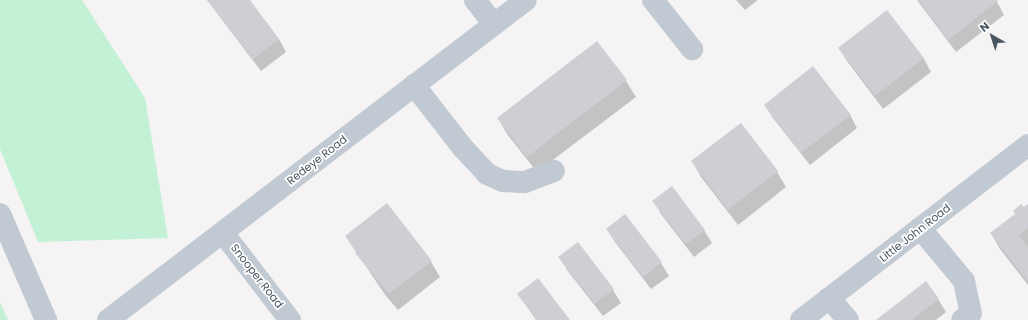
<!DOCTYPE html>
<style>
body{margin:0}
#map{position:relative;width:1028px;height:320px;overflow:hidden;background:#f5f3f3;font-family:Poppins,sans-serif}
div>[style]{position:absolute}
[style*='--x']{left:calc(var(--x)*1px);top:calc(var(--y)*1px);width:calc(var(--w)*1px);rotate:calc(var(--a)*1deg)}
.green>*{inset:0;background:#c3f1d5}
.shadow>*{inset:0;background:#0003}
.building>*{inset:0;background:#cdcfd5}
.minor>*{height:22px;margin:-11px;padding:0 11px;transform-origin:11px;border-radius:11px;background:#c1cad2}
span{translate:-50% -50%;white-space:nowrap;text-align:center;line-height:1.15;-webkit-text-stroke:3.5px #fff;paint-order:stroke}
.street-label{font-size:11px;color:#4a5661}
.north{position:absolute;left:972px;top:16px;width:40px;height:40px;-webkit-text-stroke:3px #fff;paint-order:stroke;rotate:321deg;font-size:11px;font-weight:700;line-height:16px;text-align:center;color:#4a5661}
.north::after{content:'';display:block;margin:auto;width:14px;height:18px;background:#4a5661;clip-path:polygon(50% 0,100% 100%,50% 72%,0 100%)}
</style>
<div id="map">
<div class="green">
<div style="clip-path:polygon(0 0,82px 0,145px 98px,168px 238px,38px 242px,0 149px)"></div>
<div style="clip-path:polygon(0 302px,8px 320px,0 320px)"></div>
</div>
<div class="shadow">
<div style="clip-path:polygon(207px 0,248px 0,279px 39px,286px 52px,261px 71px)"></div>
<div style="clip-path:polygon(736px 0,758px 0,745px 10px)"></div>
<div style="clip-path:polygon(917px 0,996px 0,1004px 15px,956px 52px)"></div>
<div style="clip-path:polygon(887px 11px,924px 59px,931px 72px,883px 109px,847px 61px,839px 48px)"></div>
<div style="clip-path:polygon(597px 42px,626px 81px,636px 97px,537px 172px,507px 134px,498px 118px)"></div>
<div style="clip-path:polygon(765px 105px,850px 115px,857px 128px,810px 165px,773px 118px)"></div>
<div style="clip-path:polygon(740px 124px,777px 172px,786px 187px,738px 225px,701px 177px,692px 161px)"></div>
<div style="clip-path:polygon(654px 201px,704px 230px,712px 243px,694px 257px,661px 214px)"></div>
<div style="clip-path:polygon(387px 205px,431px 262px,440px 277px,398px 310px,386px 296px,346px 237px)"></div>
<div style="clip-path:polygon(1028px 205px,1028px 285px,1000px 249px,991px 233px)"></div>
<div style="clip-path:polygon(625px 216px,661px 263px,669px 276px,651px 289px,615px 242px,607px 229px)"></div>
<div style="clip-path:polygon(577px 243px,613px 290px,621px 303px,603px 316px,567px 270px,560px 257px)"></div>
<div style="clip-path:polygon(519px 294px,569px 320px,536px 320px)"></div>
<div style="clip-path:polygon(938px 299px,946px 312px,936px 320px,878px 320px)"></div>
</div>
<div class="building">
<div style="clip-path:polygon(207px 0,250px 0,279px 39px,253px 59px)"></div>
<div style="clip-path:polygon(918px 0,997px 0,998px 1px,948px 40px)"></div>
<div style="clip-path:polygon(887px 10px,924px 58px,875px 96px,838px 48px)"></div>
<div style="clip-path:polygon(597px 41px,627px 80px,527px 157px,497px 118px)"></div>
<div style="clip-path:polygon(813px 66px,851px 115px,801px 153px,764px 105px)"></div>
<div style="clip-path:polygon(741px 123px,778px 171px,728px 210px,691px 161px)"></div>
<div style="clip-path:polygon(672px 186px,705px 230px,686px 244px,652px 201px)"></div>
<div style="clip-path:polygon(387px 203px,432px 261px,389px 294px,355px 253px,357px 252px,345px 236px)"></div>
<div style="clip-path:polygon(1021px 204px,1024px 207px,1028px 204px,1028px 228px,1019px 235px,1028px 247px,1028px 282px,990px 233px,1015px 214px,1013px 211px)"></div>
<div style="clip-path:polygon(625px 214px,662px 262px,643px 277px,606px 229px)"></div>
<div style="clip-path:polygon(578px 242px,614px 289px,595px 304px,558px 257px)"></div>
<div style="clip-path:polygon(538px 278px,570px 320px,537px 320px,517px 294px)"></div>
<div style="clip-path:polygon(926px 281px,939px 299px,912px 320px,876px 320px)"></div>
</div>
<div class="minor">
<div style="--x:475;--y:0;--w:31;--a:52"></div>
<div style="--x:653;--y:0;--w:63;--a:51.5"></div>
<div style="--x:414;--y:85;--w:80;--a:52.1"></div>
<div style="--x:463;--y:148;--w:35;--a:47"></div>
<div style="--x:487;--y:174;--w:17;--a:24"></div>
<div style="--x:503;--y:181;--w:22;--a:3"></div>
<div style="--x:525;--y:182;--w:31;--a:-21"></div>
<div style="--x:0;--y:214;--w:116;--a:66.5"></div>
<div style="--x:920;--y:228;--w:69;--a:50.3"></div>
<div style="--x:964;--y:281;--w:33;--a:78"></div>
<div style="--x:971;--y:313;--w:11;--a:142"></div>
<div style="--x:223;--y:233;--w:110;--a:52.4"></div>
<div style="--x:829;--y:298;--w:29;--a:49"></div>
<div style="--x:108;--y:320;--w:526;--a:-37.44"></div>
<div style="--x:801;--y:320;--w:287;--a:-37.6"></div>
</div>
<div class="street-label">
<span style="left:317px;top:160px;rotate:-38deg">Redeye Road</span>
<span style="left:915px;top:233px;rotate:-38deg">Little John Road</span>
<span style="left:257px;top:276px;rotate:52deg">Snooper Road</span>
</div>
<div class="north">N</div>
</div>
